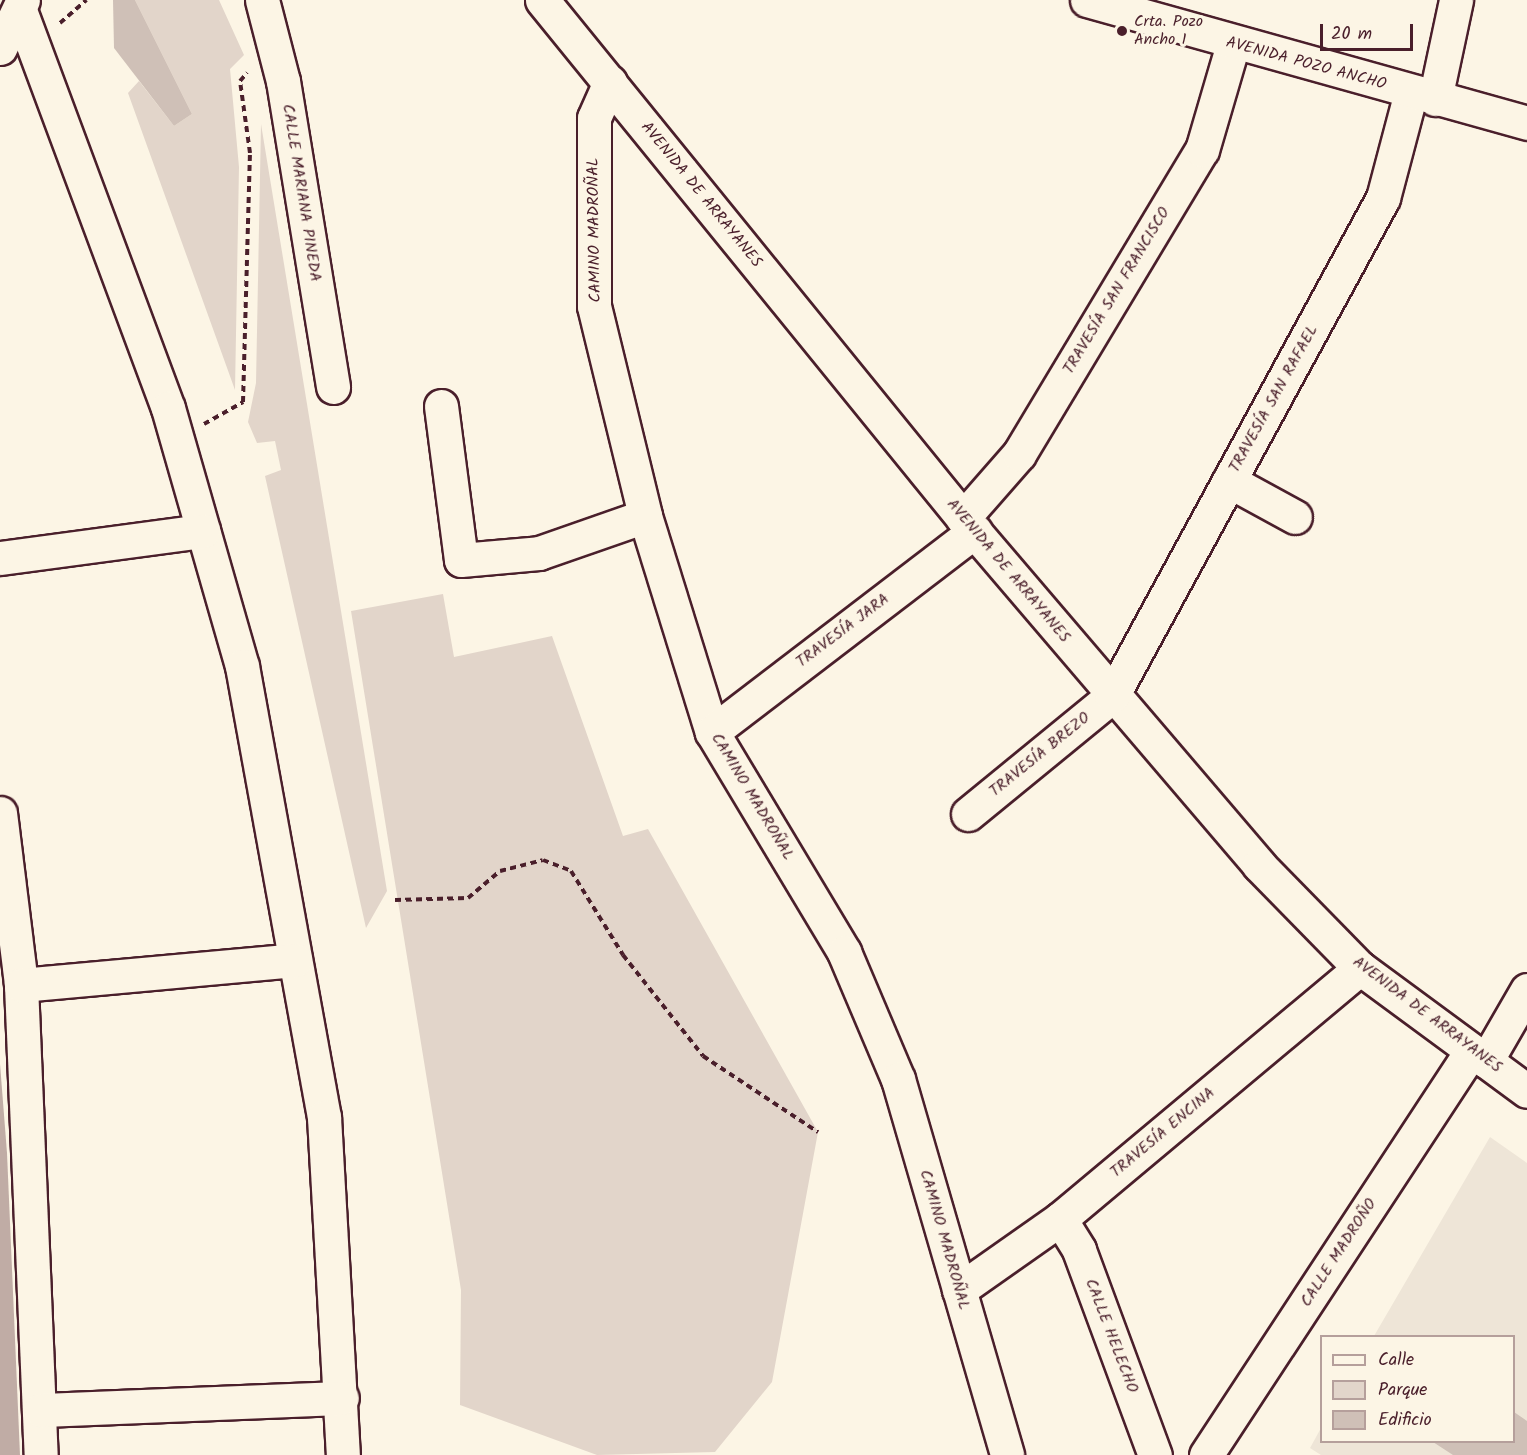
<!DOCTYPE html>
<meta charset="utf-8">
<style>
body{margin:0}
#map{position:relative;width:1527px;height:1455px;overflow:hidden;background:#fcf5e5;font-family:Kalam,sans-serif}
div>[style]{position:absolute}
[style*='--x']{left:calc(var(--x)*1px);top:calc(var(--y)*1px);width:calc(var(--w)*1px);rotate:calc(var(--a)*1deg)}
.built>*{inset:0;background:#eee5d7}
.green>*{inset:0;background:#e2d5ca}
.water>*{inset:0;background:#c0aca5}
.building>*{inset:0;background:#cfc0b7}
.path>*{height:4px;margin-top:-2px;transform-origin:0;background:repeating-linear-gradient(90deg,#4a1f2b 0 6px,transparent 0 10.5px)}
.roads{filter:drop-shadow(2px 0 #4a1f2b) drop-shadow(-2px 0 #4a1f2b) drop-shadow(0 2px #4a1f2b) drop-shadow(0 -2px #4a1f2b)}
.minor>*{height:33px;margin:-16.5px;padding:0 16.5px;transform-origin:16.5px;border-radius:16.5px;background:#fcf5e5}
.major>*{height:33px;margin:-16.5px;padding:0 16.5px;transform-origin:16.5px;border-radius:16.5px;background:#fcf5e5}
.dots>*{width:16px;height:16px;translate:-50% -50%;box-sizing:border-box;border:3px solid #fcf5e5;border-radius:50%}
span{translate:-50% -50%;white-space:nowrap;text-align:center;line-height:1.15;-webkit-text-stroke:6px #fcf5e5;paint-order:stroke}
.poi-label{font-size:16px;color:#4a1f2b}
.left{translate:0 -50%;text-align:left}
.street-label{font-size:16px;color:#4a1f2b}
.legend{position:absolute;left:1320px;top:1335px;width:195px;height:108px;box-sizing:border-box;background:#fcf5e5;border:2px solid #b59f9b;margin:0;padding:8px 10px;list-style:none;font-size:18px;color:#4a1f2b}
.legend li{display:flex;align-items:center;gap:12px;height:30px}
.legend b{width:30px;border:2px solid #b59f9b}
.scale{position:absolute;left:1320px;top:24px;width:93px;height:27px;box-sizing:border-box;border:3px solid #4a1f2b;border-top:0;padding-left:8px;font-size:18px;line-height:21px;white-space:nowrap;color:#4a1f2b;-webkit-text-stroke:4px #fcf5e5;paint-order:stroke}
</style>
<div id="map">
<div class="built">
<div style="clip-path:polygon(1490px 1137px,1527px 1163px,1527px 1455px,1321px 1455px,1310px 1448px,1321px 1428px,1322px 1442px,1514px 1442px,1514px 1336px,1374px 1336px)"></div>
</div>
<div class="green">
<div style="clip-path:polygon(135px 0,219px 0,244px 55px,230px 69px,239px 167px,235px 390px,128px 93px,139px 81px,174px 126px,192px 114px)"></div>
<div style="clip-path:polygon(261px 124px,387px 891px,366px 928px,265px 476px,281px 470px,275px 441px,257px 443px,248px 422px,256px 383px)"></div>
<div style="clip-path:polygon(443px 594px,454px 657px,552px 636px,623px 836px,648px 829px,818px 1132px,772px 1382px,715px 1452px,597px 1455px,460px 1405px,461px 1290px,351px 611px)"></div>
</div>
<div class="water">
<div style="clip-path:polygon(0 1064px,7px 1153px,20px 1455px,0 1455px)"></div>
</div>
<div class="building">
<div style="clip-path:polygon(113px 0,135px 0,192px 114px,174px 126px,114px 48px)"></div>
<div style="clip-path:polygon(1514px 1412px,1527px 1421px,1527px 1455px,1453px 1455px,1433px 1442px,1514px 1442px)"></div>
</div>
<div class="path">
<div style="--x:60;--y:23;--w:35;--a:-41"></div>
<div style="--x:204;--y:424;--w:45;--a:-29.4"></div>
<div style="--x:243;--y:402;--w:249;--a:-88.4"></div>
<div style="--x:250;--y:153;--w:73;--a:-97.9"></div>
<div style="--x:240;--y:81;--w:11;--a:-49"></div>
<div style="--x:395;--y:900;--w:73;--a:-1.6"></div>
<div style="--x:468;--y:898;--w:42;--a:-40.2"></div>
<div style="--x:500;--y:871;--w:44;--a:-14.3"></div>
<div style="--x:543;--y:860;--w:30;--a:21"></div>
<div style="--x:571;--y:871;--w:99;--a:58.2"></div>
<div style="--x:623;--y:955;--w:129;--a:51.6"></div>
<div style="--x:703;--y:1056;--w:138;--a:33.5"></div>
</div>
<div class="roads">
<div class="minor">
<div style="--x:262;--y:0;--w:84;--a:75.5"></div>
<div style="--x:283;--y:81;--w:310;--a:80.7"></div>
<div style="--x:542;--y:0;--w:668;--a:50.9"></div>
<div style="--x:963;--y:518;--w:456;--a:49.5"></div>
<div style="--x:1259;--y:865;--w:144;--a:45.6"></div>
<div style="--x:1360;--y:968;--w:207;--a:36.4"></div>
<div style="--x:21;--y:13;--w:421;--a:69.6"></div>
<div style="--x:168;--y:408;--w:268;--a:74"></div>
<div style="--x:242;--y:666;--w:458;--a:79.7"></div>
<div style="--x:324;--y:1117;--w:339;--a:86.8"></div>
<div style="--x:0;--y:48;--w:53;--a:-64.4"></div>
<div style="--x:610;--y:82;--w:39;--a:114"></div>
<div style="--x:594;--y:118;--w:188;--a:90"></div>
<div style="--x:594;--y:306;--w:216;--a:76.3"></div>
<div style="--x:645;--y:516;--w:226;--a:72.8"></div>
<div style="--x:712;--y:732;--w:257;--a:59"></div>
<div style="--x:844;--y:952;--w:138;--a:67"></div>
<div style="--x:898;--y:1079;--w:391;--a:73.8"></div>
<div style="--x:1435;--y:99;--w:101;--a:-78"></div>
<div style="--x:441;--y:406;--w:155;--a:82.6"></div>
<div style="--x:461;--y:560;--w:78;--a:-5.1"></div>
<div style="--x:539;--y:553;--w:112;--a:-19.2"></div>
<div style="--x:1229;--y:481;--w:75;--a:28.6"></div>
<div style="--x:963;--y:518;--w:85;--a:-48.8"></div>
<div style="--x:1019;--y:454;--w:355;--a:-59"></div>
<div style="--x:1202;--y:150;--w:110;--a:-73.7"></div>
<div style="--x:0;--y:558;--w:205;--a:-7.6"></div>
<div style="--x:712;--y:732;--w:331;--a:-37.4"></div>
<div style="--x:0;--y:813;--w:173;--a:83"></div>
<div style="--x:21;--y:985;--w:470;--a:87.6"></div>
<div style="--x:968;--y:814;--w:186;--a:-39.3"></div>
<div style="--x:1112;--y:696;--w:567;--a:-61.45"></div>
<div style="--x:1383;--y:198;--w:110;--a:-75.2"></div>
<div style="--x:21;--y:985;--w:275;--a:-5.2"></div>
<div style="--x:1486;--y:1061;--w:82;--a:-60"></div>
<div style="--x:1060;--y:1219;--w:36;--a:58"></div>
<div style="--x:1079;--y:1250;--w:219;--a:69.7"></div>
<div style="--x:959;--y:1290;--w:123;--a:-35.1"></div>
<div style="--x:1060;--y:1219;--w:391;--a:-39.9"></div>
<div style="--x:41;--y:1410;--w:301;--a:-2.3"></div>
<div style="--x:1206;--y:1455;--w:483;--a:-56.7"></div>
</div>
<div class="major">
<div style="--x:1087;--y:0;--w:457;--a:15.6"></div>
</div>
</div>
<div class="dots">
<div style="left:1122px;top:31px;background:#4a1f2b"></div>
</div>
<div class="poi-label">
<span class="left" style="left:1134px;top:31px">Crta. Pozo<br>Ancho 1</span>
</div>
<div class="street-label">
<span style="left:1306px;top:64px;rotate:15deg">AVENIDA POZO ANCHO</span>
<span style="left:301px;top:193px;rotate:81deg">CALLE MARIANA PINEDA</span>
<span style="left:701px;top:195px;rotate:51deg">AVENIDA DE ARRAYANES</span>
<span style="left:595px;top:230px;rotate:-91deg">CAMINO MADROÑAL</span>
<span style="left:1117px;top:291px;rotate:-59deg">TRAVESÍA SAN FRANCISCO</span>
<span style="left:1274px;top:399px;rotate:-61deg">TRAVESÍA SAN RAFAEL</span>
<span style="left:1008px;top:571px;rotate:50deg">AVENIDA DE ARRAYANES</span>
<span style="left:843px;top:631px;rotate:-37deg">TRAVESÍA JARA</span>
<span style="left:1040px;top:755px;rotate:-39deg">TRAVESÍA BREZO</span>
<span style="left:752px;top:797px;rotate:59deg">CAMINO MADROÑAL</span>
<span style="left:1427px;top:1015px;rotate:37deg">AVENIDA DE ARRAYANES</span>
<span style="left:1163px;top:1133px;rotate:-40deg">TRAVESÍA ENCINA</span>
<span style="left:944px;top:1240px;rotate:74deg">CAMINO MADROÑAL</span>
<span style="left:1339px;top:1253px;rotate:-57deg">CALLE MADROÑO</span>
<span style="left:1111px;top:1336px;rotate:69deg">CALLE HELECHO</span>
</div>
<ul class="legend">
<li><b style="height:8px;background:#fcf5e5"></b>Calle</li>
<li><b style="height:16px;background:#e2d5ca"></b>Parque</li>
<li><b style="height:16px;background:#cfc0b7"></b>Edificio</li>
</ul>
<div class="scale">20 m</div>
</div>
